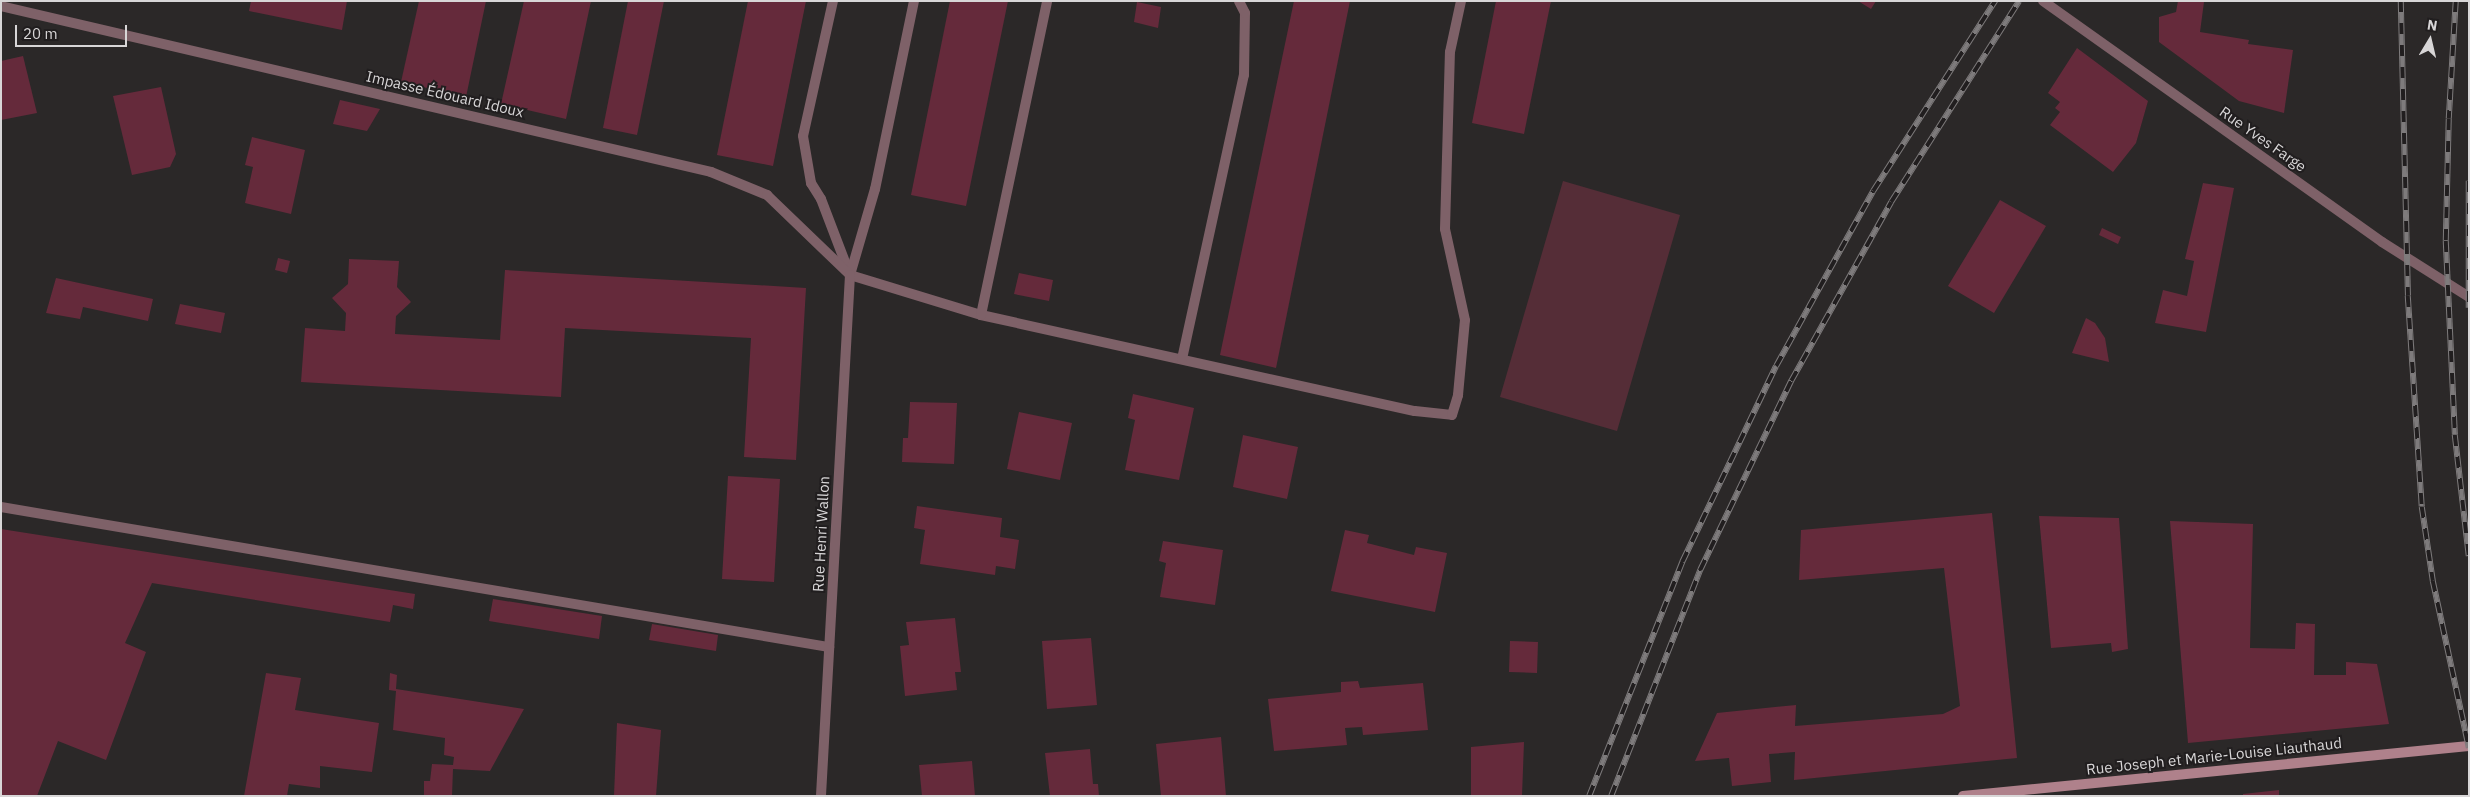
<!DOCTYPE html>
<meta charset="utf-8">
<style>
body{margin:0}
#map{position:relative;width:2470px;height:797px;overflow:hidden;background:#2b2828;font-family:"IBM Plex Sans",sans-serif}
div>[style]{position:absolute}
[style*='--x']{left:calc(var(--x)*1px);top:calc(var(--y)*1px);width:calc(var(--w)*1px);rotate:calc(var(--a)*1deg)}
.green>*{inset:0;background:#552d37}
.building>*{inset:0;background:#652a3b}
.service>*{height:10px;margin:-5px;padding:0 5px;transform-origin:5px;border-radius:5px;background:#7e6168}
.minor>*{height:10px;margin:-5px;padding:0 5px;transform-origin:5px;border-radius:5px;background:#7e6168}
.secondary>*{height:10px;margin:-5px;padding:0 5px;transform-origin:5px;border-radius:5px;background:#af818b}
.rail>*{height:5.5px;margin-top:-2.75px;transform-origin:0;background:repeating-linear-gradient(90deg,#211e1f 0 11px,#7e7b7c 0 22px);box-sizing:border-box;border-block:1px solid #7e7b7c}
span{translate:-50% -50%;white-space:nowrap;text-align:center;line-height:1.15;-webkit-text-stroke:4px #211e1f;paint-order:stroke}
.street-label{font-size:15px;color:#d8d6d7}
.frame{position:absolute;inset:0;border:2px solid #d8d6d7;pointer-events:none}
.north{position:absolute;left:2405px;top:15px;width:50px;height:50px;-webkit-text-stroke:4px #211e1f;paint-order:stroke;rotate:9deg;font-size:14px;font-weight:700;line-height:20px;text-align:center;color:#d8d6d7}
.north::after{content:'';display:block;margin:auto;width:18px;height:22px;background:#d8d6d7;clip-path:polygon(50% 0,100% 100%,50% 72%,0 100%)}
.scale{position:absolute;left:15px;top:25px;width:112px;height:22px;box-sizing:border-box;border:2px solid #d8d6d7;border-top:0;padding-left:6px;font-size:15px;line-height:18px;white-space:nowrap;color:#d8d6d7;-webkit-text-stroke:4px #211e1f;paint-order:stroke}
</style>
<div id="map">
<div class="green">
<div style="clip-path:polygon(1563px 181px,1680px 215px,1617px 431px,1500px 397px)"></div>
</div>
<div class="building">
<div style="clip-path:polygon(251px 1px,347px 1px,342px 30px,249px 11px)"></div>
<div style="clip-path:polygon(419px 1px,486px 1px,466px 97px,401px 82px)"></div>
<div style="clip-path:polygon(524px 1px,591px 1px,566px 119px,501px 104px)"></div>
<div style="clip-path:polygon(628px 1px,664px 1px,637px 135px,603px 128px)"></div>
<div style="clip-path:polygon(748px 1px,806px 1px,773px 166px,717px 155px)"></div>
<div style="clip-path:polygon(950px 1px,1008px 1px,966px 206px,911px 195px)"></div>
<div style="clip-path:polygon(1294px 1px,1350px 1px,1276px 368px,1220px 355px)"></div>
<div style="clip-path:polygon(1496px 1px,1551px 1px,1524px 134px,1472px 123px)"></div>
<div style="clip-path:polygon(1858px 1px,1876px 1px,1871px 9px)"></div>
<div style="clip-path:polygon(2178px 1px,2204px 2px,2200px 32px,2249px 40px,2248px 44px,2293px 50px,2284px 113px,2239px 101px,2159px 42px,2159px 17px,2176px 12px)"></div>
<div style="clip-path:polygon(1137px 2px,1161px 7px,1158px 28px,1134px 22px)"></div>
<div style="clip-path:polygon(2077px 48px,2148px 101px,2136px 143px,2113px 172px,2050px 125px,2060px 112px,2055px 108px,2060px 102px,2048px 93px)"></div>
<div style="clip-path:polygon(23px 56px,37px 113px,1px 120px,1px 61px)"></div>
<div style="clip-path:polygon(161px 87px,176px 154px,170px 167px,132px 175px,113px 96px)"></div>
<div style="clip-path:polygon(340px 100px,380px 109px,367px 131px,333px 124px)"></div>
<div style="clip-path:polygon(252px 137px,305px 150px,291px 214px,245px 203px,253px 167px,245px 165px)"></div>
<div style="clip-path:polygon(2203px 183px,2234px 188px,2206px 332px,2155px 323px,2163px 290px,2187px 296px,2194px 261px,2185px 259px)"></div>
<div style="clip-path:polygon(2000px 200px,2046px 226px,1994px 313px,1948px 286px)"></div>
<div style="clip-path:polygon(2102px 228px,2121px 237px,2118px 244px,2099px 235px)"></div>
<div style="clip-path:polygon(278px 258px,290px 261px,287px 273px,275px 270px)"></div>
<div style="clip-path:polygon(349px 259px,399px 261px,397px 287px,411px 302px,396px 316px,395px 334px,500px 340px,505px 270px,806px 288px,796px 460px,744px 457px,751px 338px,565px 328px,561px 397px,301px 382px,305px 328px,345px 331px,346px 313px,332px 298px,348px 284px)"></div>
<div style="clip-path:polygon(1019px 273px,1053px 280px,1049px 301px,1014px 294px)"></div>
<div style="clip-path:polygon(56px 278px,153px 299px,148px 321px,83px 307px,80px 319px,46px 313px)"></div>
<div style="clip-path:polygon(180px 304px,225px 313px,221px 333px,175px 324px)"></div>
<div style="clip-path:polygon(2086px 318px,2095px 323px,2105px 338px,2109px 362px,2072px 353px)"></div>
<div style="clip-path:polygon(1133px 394px,1194px 408px,1179px 480px,1125px 470px,1135px 420px,1128px 418px)"></div>
<div style="clip-path:polygon(910px 402px,957px 403px,954px 464px,902px 462px,903px 438px,908px 438px)"></div>
<div style="clip-path:polygon(1019px 412px,1072px 423px,1060px 480px,1007px 469px)"></div>
<div style="clip-path:polygon(1243px 435px,1298px 447px,1287px 499px,1233px 487px)"></div>
<div style="clip-path:polygon(728px 476px,780px 479px,774px 582px,722px 579px)"></div>
<div style="clip-path:polygon(917px 506px,1002px 518px,1000px 537px,1019px 540px,1015px 569px,996px 566px,995px 575px,920px 564px,925px 530px,914px 528px)"></div>
<div style="clip-path:polygon(1992px 513px,2017px 758px,1794px 780px,1795px 752px,1769px 754px,1771px 782px,1732px 786px,1729px 758px,1695px 761px,1717px 713px,1796px 705px,1795px 726px,1943px 714px,1960px 706px,1944px 568px,1799px 580px,1801px 530px)"></div>
<div style="clip-path:polygon(2039px 516px,2119px 518px,2128px 649px,2112px 652px,2111px 643px,2051px 648px)"></div>
<div style="clip-path:polygon(2170px 521px,2253px 524px,2250px 648px,2295px 649px,2296px 623px,2315px 624px,2314px 675px,2346px 675px,2346px 662px,2377px 664px,2389px 724px,2188px 743px)"></div>
<div style="clip-path:polygon(1px 529px,415px 594px,413px 609px,393px 605px,390px 622px,152px 583px,125px 643px,146px 652px,106px 760px,58px 741px,37px 796px,1px 796px)"></div>
<div style="clip-path:polygon(1345px 530px,1369px 535px,1367px 543px,1414px 555px,1416px 547px,1447px 553px,1435px 612px,1331px 591px)"></div>
<div style="clip-path:polygon(1163px 541px,1223px 550px,1215px 605px,1160px 597px,1166px 563px,1159px 561px)"></div>
<div style="clip-path:polygon(493px 599px,602px 616px,599px 639px,489px 621px)"></div>
<div style="clip-path:polygon(955px 618px,961px 672px,955px 672px,957px 690px,905px 696px,900px 646px,909px 645px,906px 622px)"></div>
<div style="clip-path:polygon(652px 624px,718px 635px,716px 651px,649px 640px)"></div>
<div style="clip-path:polygon(1091px 638px,1097px 705px,1047px 709px,1042px 641px)"></div>
<div style="clip-path:polygon(1510px 641px,1538px 642px,1537px 673px,1509px 672px)"></div>
<div style="clip-path:polygon(266px 673px,301px 678px,295px 710px,379px 723px,372px 772px,320px 766px,320px 788px,289px 784px,287px 796px,244px 796px)"></div>
<div style="clip-path:polygon(390px 673px,397px 675px,396px 689px,524px 709px,490px 771px,453px 769px,452px 796px,424px 796px,424px 781px,430px 781px,432px 764px,453px 765px,454px 757px,444px 755px,445px 738px,393px 730px,396px 691px,389px 690px)"></div>
<div style="clip-path:polygon(1358px 681px,1360px 688px,1423px 683px,1428px 730px,1363px 735px,1362px 727px,1345px 728px,1347px 745px,1274px 751px,1268px 699px,1341px 692px,1341px 682px)"></div>
<div style="clip-path:polygon(617px 723px,661px 730px,656px 796px,614px 796px)"></div>
<div style="clip-path:polygon(1221px 737px,1226px 796px,1161px 796px,1156px 744px)"></div>
<div style="clip-path:polygon(1524px 742px,1522px 796px,1471px 796px,1471px 747px)"></div>
<div style="clip-path:polygon(1090px 749px,1093px 784px,1098px 784px,1099px 796px,1050px 796px,1045px 753px)"></div>
<div style="clip-path:polygon(972px 761px,975px 796px,922px 796px,919px 765px)"></div>
<div style="clip-path:polygon(2279px 790px,2279px 796px,2243px 796px,2243px 794px)"></div>
</div>
<div class="service">
<div style="--x:833;--y:1;--w:138;--a:102.5"></div>
<div style="--x:803;--y:136;--w:48;--a:80.3"></div>
<div style="--x:811;--y:183;--w:19;--a:58"></div>
<div style="--x:821;--y:199;--w:81;--a:69.1"></div>
<div style="--x:1;--y:507;--w:840;--a:9.6"></div>
</div>
<div class="minor">
<div style="--x:914;--y:1;--w:192;--a:101.7"></div>
<div style="--x:875;--y:189;--w:90;--a:106.2"></div>
<div style="--x:850;--y:275;--w:137;--a:17"></div>
<div style="--x:981;--y:315;--w:444;--a:12.5"></div>
<div style="--x:1415;--y:411;--w:37;--a:6"></div>
<div style="--x:1452;--y:415;--w:21;--a:-73"></div>
<div style="--x:1458;--y:395;--w:75;--a:-84.7"></div>
<div style="--x:1465;--y:320;--w:93;--a:-102.4"></div>
<div style="--x:1445;--y:229;--w:177;--a:-88.4"></div>
<div style="--x:1450;--y:52;--w:52;--a:-77.8"></div>
<div style="--x:2043;--y:1;--w:416;--a:35.4"></div>
<div style="--x:2382;--y:242;--w:103;--a:32.3"></div>
<div style="--x:1;--y:6;--w:729;--a:13.16"></div>
<div style="--x:711;--y:172;--w:61;--a:22.3"></div>
<div style="--x:767;--y:195;--w:115;--a:43.9"></div>
<div style="--x:850;--y:275;--w:522;--a:93.19"></div>
<div style="--x:981;--y:315;--w:321;--a:-78.1"></div>
<div style="--x:1182;--y:359;--w:291;--a:-77.7"></div>
<div style="--x:1244;--y:75;--w:62;--a:-89.1"></div>
<div style="--x:1245;--y:13;--w:13;--a:-117"></div>
</div>
<div class="secondary">
<div style="--x:1963;--y:796;--w:508;--a:-5.64"></div>
</div>
<div class="rail">
<div style="--x:2401;--y:1;--w:295;--a:88.6"></div>
<div style="--x:2408;--y:296;--w:211;--a:86.2"></div>
<div style="--x:2422;--y:507;--w:75;--a:81.5"></div>
<div style="--x:2433;--y:581;--w:171;--a:77.8"></div>
<div style="--x:2456;--y:1;--w:118;--a:93.4"></div>
<div style="--x:2449;--y:119;--w:122;--a:91.4"></div>
<div style="--x:2446;--y:241;--w:194;--a:87.3"></div>
<div style="--x:2455;--y:435;--w:122;--a:83.4"></div>
<div style="--x:2469;--y:181;--w:127;--a:90"></div>
<div style="--x:1589;--y:796;--w:252;--a:-68.3"></div>
<div style="--x:1682;--y:562;--w:217;--a:-64.4"></div>
<div style="--x:1776;--y:366;--w:200;--a:-61"></div>
<div style="--x:1873;--y:191;--w:226;--a:-57.3"></div>
<div style="--x:1611;--y:796;--w:243;--a:-68.5"></div>
<div style="--x:1700;--y:570;--w:210;--a:-64.3"></div>
<div style="--x:1791;--y:381;--w:205;--a:-60.8"></div>
<div style="--x:1891;--y:202;--w:238;--a:-57.5"></div>
</div>
<div class="street-label">
<span style="left:445px;top:94px;rotate:13deg">Impasse Édouard Idoux</span>
<span style="left:2263px;top:139px;rotate:35deg">Rue Yves Farge</span>
<span style="left:821px;top:534px;rotate:-87deg">Rue Henri Wallon</span>
<span style="left:2214px;top:756px;rotate:-6deg">Rue Joseph et Marie-Louise Liauthaud</span>
</div>
<div class="frame"></div>
<div class="north">N</div>
<div class="scale">20 m</div>
</div>
